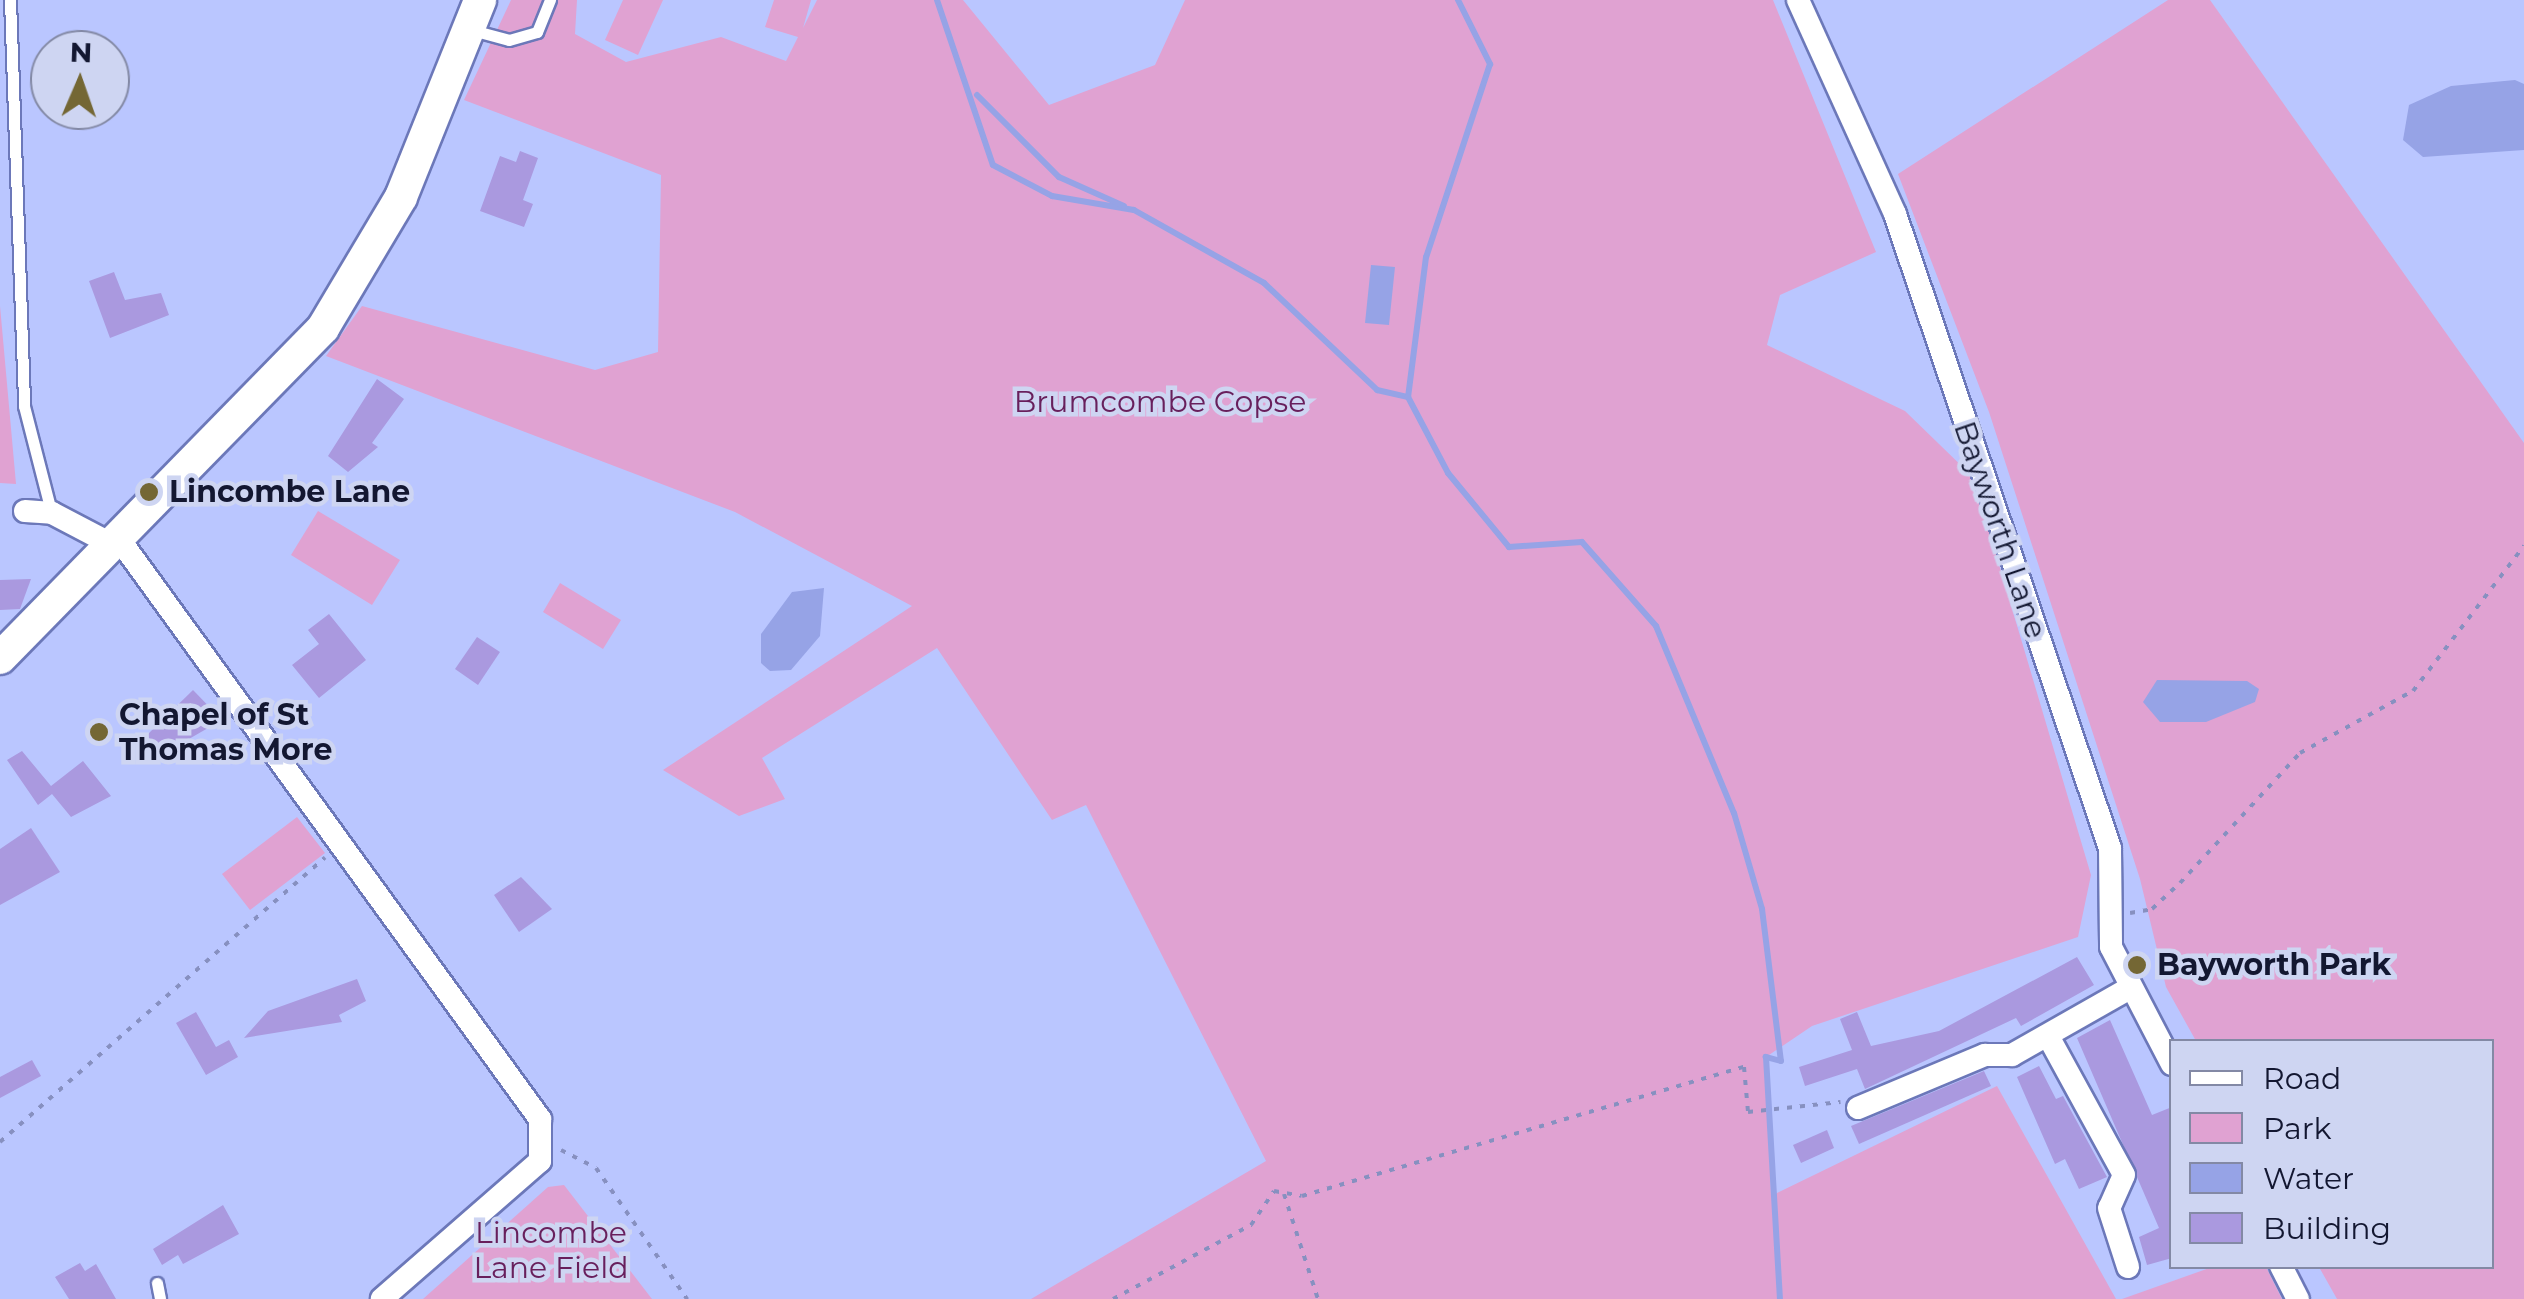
<!DOCTYPE html>
<style>
body{margin:0}
#map{position:relative;width:2524px;height:1299px;overflow:hidden;background:#bac6ff;font-family:Montserrat,sans-serif}
div>[style]{position:absolute}
[style*='--x']{left:calc(var(--x)*1px);top:calc(var(--y)*1px);width:calc(var(--w)*1px);rotate:calc(var(--a)*1deg)}
.green>*{inset:0;background:#e0a2d2}
.water>*{inset:0;background:#96a3e6}
.stream>*{height:6px;margin:-3px;padding:0 3px;transform-origin:3px;border-radius:3px;background:#96a3e6}
.building>*{inset:0;background:#aa99df}
.path>*{height:4px;margin-top:-2px;transform-origin:0;background:repeating-linear-gradient(90deg,#8790c0 0 5px,transparent 0 13px)}
.roads{filter:drop-shadow(2px 0 #6c78b9) drop-shadow(-2px 0 #6c78b9) drop-shadow(0 2px #6c78b9) drop-shadow(0 -2px #6c78b9)}
.lane>*{height:11px;margin:-5.5px;padding:0 5.5px;transform-origin:5.5px;border-radius:5.5px;background:#fff}
.street>*{height:22px;margin:-11px;padding:0 11px;transform-origin:11px;border-radius:11px;background:#fff}
.secondary>*{height:32px;margin:-16px;padding:0 16px;transform-origin:16px;border-radius:16px;background:#fff}
.dots>*{width:28px;height:28px;translate:-50% -50%;box-sizing:border-box;border:5px solid #ced5f2;border-radius:50%}
span{translate:-50% -50%;white-space:nowrap;text-align:center;line-height:1.15;-webkit-text-stroke:9px #ced5f2;paint-order:stroke}
.park-label{font-size:30px;color:#681f5c}
.poi-label{font-size:30px;color:#131731;font-weight:700}
.left{translate:0 -50%;text-align:left}
.street-label{font-size:30px;color:#131731}
.legend{position:absolute;left:2169px;top:1039px;width:325px;height:230px;box-sizing:border-box;background:#ced5f2;border:2px solid #8389a5;margin:0;padding:12px 18px;list-style:none;font-size:30px;color:#131731}
.legend li{display:flex;align-items:center;gap:20px;height:50px}
.legend b{width:50px;border:2px solid #8389a5}
.north{position:absolute;left:30px;top:30px;width:100px;height:100px;box-sizing:border-box;background:#ced5f2;border:2px solid #8389a5;border-radius:50%;rotate:2deg;font-size:28px;font-weight:700;line-height:40px;text-align:center;color:#131731}
.north::after{content:'';display:block;margin:auto;width:35px;height:45px;background:#746734;clip-path:polygon(50% 0,100% 100%,50% 72%,0 100%)}
</style>
<div id="map">
<div class="green">
<div style="clip-path:polygon(511px 0,577px 0,575px 34px,626px 62px,721px 37px,786px 61px,798px 37px,765px 27px,774px 0,811px 0,803px 28px,817px 0,963px 0,1049px 105px,1155px 65px,1185px 0,1773px 0,1876px 252px,1780px 295px,1767px 345px,1905px 411px,1973px 477px,2091px 875px,2078px 937px,1812px 1026px,1766px 1057px,1771px 1196px,1997px 1086px,2116px 1299px,1031px 1299px,1266px 1161px,1086px 805px,1052px 820px,937px 648px,762px 758px,785px 799px,739px 816px,663px 770px,912px 606px,735px 512px,326px 356px,362px 306px,595px 370px,658px 352px,661px 175px,464px 100px)"></div>
<div style="clip-path:polygon(623px 0,663px 0,638px 55px,605px 40px)"></div>
<div style="clip-path:polygon(2168px 0,2210px 0,2524px 443px,2524px 1299px,2337px 1299px,2319px 1267px,2492px 1266px,2492px 1042px,2196px 1041px,2166px 987px,2140px 879px,1989px 412px,1898px 174px)"></div>
<div style="clip-path:polygon(0 306px,16px 484px,0 483px)"></div>
<div style="clip-path:polygon(318px 511px,400px 560px,372px 605px,291px 555px)"></div>
<div style="clip-path:polygon(560px 583px,621px 620px,603px 649px,543px 612px)"></div>
<div style="clip-path:polygon(297px 817px,325px 853px,250px 910px,222px 874px)"></div>
<div style="clip-path:polygon(564px 1185px,652px 1299px,423px 1299px,548px 1187px)"></div>
<div style="clip-path:polygon(2215px 1266px,2266px 1267px,2282px 1299px,2122px 1299px)"></div>
</div>
<div class="water">
<div style="clip-path:polygon(2515px 80px,2524px 84px,2524px 150px,2423px 157px,2403px 140px,2409px 105px,2451px 86px)"></div>
<div style="clip-path:polygon(1371px 265px,1395px 267px,1389px 325px,1365px 323px)"></div>
<div style="clip-path:polygon(824px 588px,820px 636px,791px 670px,770px 671px,761px 663px,761px 634px,792px 592px)"></div>
<div style="clip-path:polygon(2157px 680px,2247px 681px,2259px 689px,2255px 702px,2206px 722px,2160px 722px,2143px 702px)"></div>
</div>
<div class="stream">
<div style="--x:937;--y:0;--w:174;--a:71.3"></div>
<div style="--x:993;--y:165;--w:67;--a:27.7"></div>
<div style="--x:1052;--y:196;--w:83;--a:9.7"></div>
<div style="--x:1134;--y:210;--w:149;--a:29.3"></div>
<div style="--x:1264;--y:283;--w:156;--a:43.4"></div>
<div style="--x:1377;--y:390;--w:32;--a:13"></div>
<div style="--x:1458;--y:0;--w:72;--a:63.4"></div>
<div style="--x:1490;--y:64;--w:203;--a:108.3"></div>
<div style="--x:1426;--y:257;--w:141;--a:97.3"></div>
<div style="--x:1408;--y:397;--w:86;--a:62.2"></div>
<div style="--x:1448;--y:473;--w:96;--a:50.5"></div>
<div style="--x:1509;--y:547;--w:73;--a:-3.9"></div>
<div style="--x:1582;--y:542;--w:112;--a:48.6"></div>
<div style="--x:1656;--y:626;--w:203;--a:67.4"></div>
<div style="--x:1734;--y:813;--w:100;--a:73.7"></div>
<div style="--x:1762;--y:909;--w:153;--a:82.9"></div>
<div style="--x:1781;--y:1061;--w:16;--a:-165"></div>
<div style="--x:1766;--y:1057;--w:242;--a:86.7"></div>
<div style="--x:977;--y:95;--w:116;--a:45"></div>
<div style="--x:1059;--y:177;--w:71;--a:24"></div>
</div>
<div class="building">
<div style="clip-path:polygon(520px 151px,538px 158px,523px 200px,533px 204px,524px 227px,480px 211px,500px 156px,516px 162px)"></div>
<div style="clip-path:polygon(114px 272px,125px 300px,161px 293px,169px 315px,110px 338px,89px 281px)"></div>
<div style="clip-path:polygon(377px 379px,404px 399px,372px 443px,378px 447px,348px 472px,328px 456px)"></div>
<div style="clip-path:polygon(31px 579px,20px 609px,0 610px,0 580px)"></div>
<div style="clip-path:polygon(329px 614px,366px 660px,319px 698px,292px 665px,319px 644px,308px 630px)"></div>
<div style="clip-path:polygon(477px 637px,500px 652px,478px 685px,455px 669px)"></div>
<div style="clip-path:polygon(193px 690px,222px 720px,161px 755px,147px 735px)"></div>
<div style="clip-path:polygon(22px 751px,51px 786px,83px 761px,111px 796px,71px 817px,52px 794px,38px 805px,7px 760px)"></div>
<div style="clip-path:polygon(31px 828px,60px 872px,0 905px,0 849px)"></div>
<div style="clip-path:polygon(521px 877px,552px 909px,519px 932px,494px 895px)"></div>
<div style="clip-path:polygon(2077px 957px,2094px 985px,2021px 1026px,2016px 1018px,1865px 1089px,1857px 1069px,1805px 1086px,1799px 1067px,1852px 1050px,1840px 1019px,1857px 1012px,1871px 1046px,1939px 1031px)"></div>
<div style="clip-path:polygon(357px 979px,366px 1001px,339px 1015px,342px 1022px,244px 1038px,268px 1011px)"></div>
<div style="clip-path:polygon(196px 1012px,216px 1047px,229px 1040px,238px 1057px,206px 1075px,176px 1023px)"></div>
<div style="clip-path:polygon(2110px 1020px,2152px 1115px,2172px 1107px,2172px 1258px,2147px 1265px,2139px 1237px,2159px 1228px,2077px 1038px)"></div>
<div style="clip-path:polygon(32px 1060px,41px 1076px,0 1098px,0 1077px)"></div>
<div style="clip-path:polygon(2039px 1066px,2056px 1099px,2063px 1096px,2107px 1177px,2079px 1189px,2065px 1159px,2055px 1164px,2017px 1077px)"></div>
<div style="clip-path:polygon(1984px 1071px,1991px 1086px,1859px 1144px,1851px 1126px)"></div>
<div style="clip-path:polygon(1827px 1130px,1834px 1148px,1801px 1163px,1793px 1145px)"></div>
<div style="clip-path:polygon(223px 1205px,239px 1234px,183px 1264px,178px 1255px,162px 1265px,153px 1249px)"></div>
<div style="clip-path:polygon(80px 1263px,85px 1271px,96px 1264px,116px 1299px,69px 1299px,55px 1277px)"></div>
</div>
<div class="path">
<div style="--x:2130;--y:913;--w:22;--a:-10"></div>
<div style="--x:2152;--y:909;--w:38;--a:-43"></div>
<div style="--x:2180;--y:883;--w:177;--a:-47.3"></div>
<div style="--x:2300;--y:753;--w:129;--a:-28.8"></div>
<div style="--x:2413;--y:691;--w:183;--a:-52.6"></div>
<div style="--x:0;--y:1142;--w:432;--a:-41.2"></div>
<div style="--x:561;--y:1150;--w:39;--a:27"></div>
<div style="--x:596;--y:1168;--w:160;--a:55.2"></div>
<div style="--x:1284;--y:1194;--w:110;--a:72.1"></div>
<div style="--x:1113;--y:1299;--w:157;--a:-28.2"></div>
<div style="--x:1251;--y:1225;--w:41;--a:-55.9"></div>
<div style="--x:1274;--y:1191;--w:28;--a:10"></div>
<div style="--x:1302;--y:1196;--w:460;--a:-16.3"></div>
<div style="--x:1744;--y:1067;--w:45;--a:84.9"></div>
<div style="--x:1748;--y:1112;--w:93;--a:-6.2"></div>
</div>
<div class="roads">
<div class="lane">
<div style="--x:10;--y:0;--w:406;--a:88"></div>
<div style="--x:24;--y:406;--w:108;--a:75.6"></div>
<div style="--x:472;--y:30;--w:38;--a:15"></div>
<div style="--x:509;--y:40;--w:29;--a:-16"></div>
<div style="--x:537;--y:32;--w:35;--a:-68"></div>
<div style="--x:157;--y:1283;--w:16;--a:79"></div>
</div>
<div class="street">
<div style="--x:1798;--y:0;--w:235;--a:65.6"></div>
<div style="--x:1895;--y:214;--w:669;--a:71.27"></div>
<div style="--x:2110;--y:848;--w:99;--a:89.4"></div>
<div style="--x:2111;--y:947;--w:132;--a:62.5"></div>
<div style="--x:25;--y:511;--w:27;--a:4"></div>
<div style="--x:52;--y:513;--w:69;--a:27.7"></div>
<div style="--x:119;--y:539;--w:717;--a:54.03"></div>
<div style="--x:540;--y:1119;--w:42;--a:90"></div>
<div style="--x:540;--y:1161;--w:210;--a:138.9"></div>
<div style="--x:2048;--y:1036;--w:158;--a:61.3"></div>
<div style="--x:2124;--y:1175;--w:36;--a:114"></div>
<div style="--x:2109;--y:1208;--w:62;--a:72.1"></div>
<div style="--x:1858;--y:1108;--w:138;--a:-22.7"></div>
<div style="--x:1985;--y:1055;--w:27;--a:0"></div>
<div style="--x:2012;--y:1055;--w:136;--a:-29.6"></div>
<div style="--x:2281;--y:1266;--w:37;--a:63"></div>
</div>
<div class="secondary">
<div style="--x:0;--y:658;--w:462;--a:-45.6"></div>
<div style="--x:323;--y:328;--w:152;--a:-59.2"></div>
<div style="--x:401;--y:197;--w:212;--a:-68.1"></div>
</div>
</div>
<div class="dots">
<div style="left:149px;top:492px;background:#746734"></div>
<div style="left:99px;top:732px;background:#746734"></div>
<div style="left:2137px;top:965px;background:#746734"></div>
</div>
<div class="park-label">
<span style="left:1160px;top:402px">Brumcombe Copse</span>
<span style="left:551px;top:1250px">Lincombe<br>Lane Field</span>
</div>
<div class="poi-label">
<span class="left" style="left:169px;top:492px">Lincombe Lane</span>
<span class="left" style="left:119px;top:732px">Chapel of St<br>Thomas More</span>
<span class="left" style="left:2157px;top:965px">Bayworth Park</span>
</div>
<div class="street-label">
<span style="left:2000px;top:530px;rotate:71deg">Bayworth Lane</span>
</div>
<ul class="legend">
<li><b style="height:12px;background:#fff"></b>Road</li>
<li><b style="height:28px;background:#e0a2d2"></b>Park</li>
<li><b style="height:28px;background:#96a3e6"></b>Water</li>
<li><b style="height:28px;background:#aa99df"></b>Building</li>
</ul>
<div class="north">N</div>
</div>
